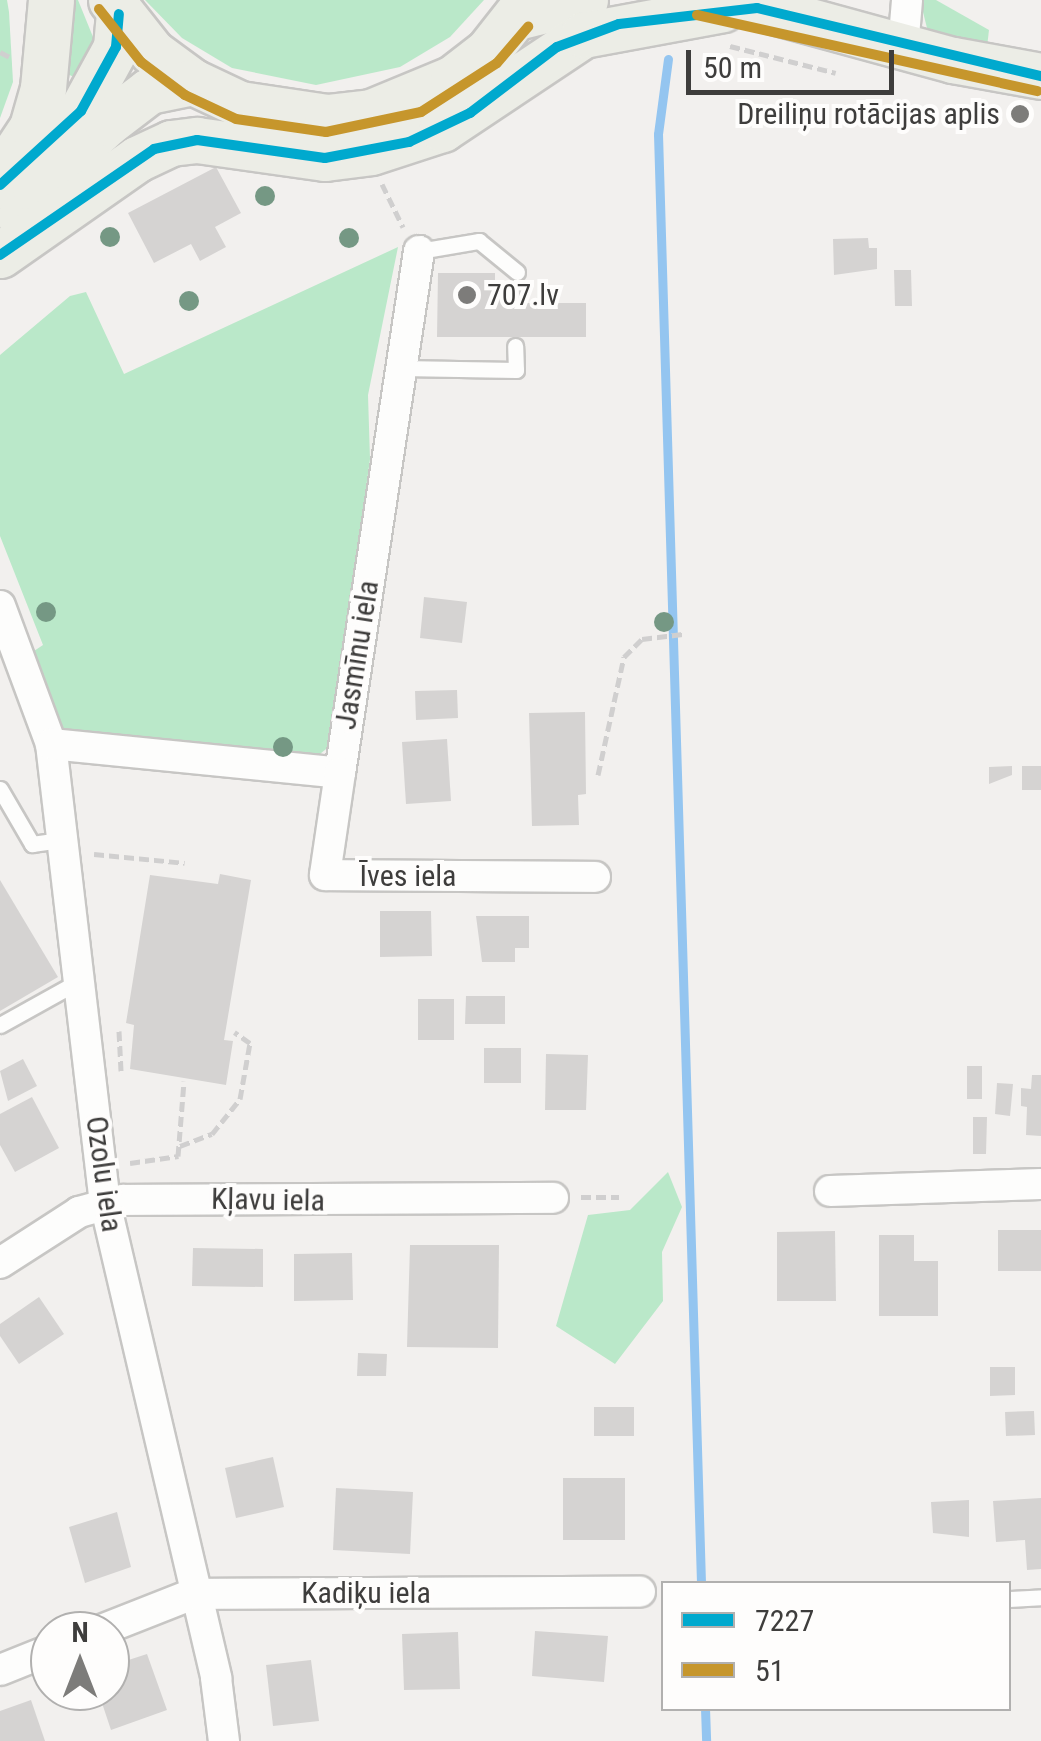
<!DOCTYPE html>
<meta charset="utf-8">
<style>
body{margin:0}
#map{position:relative;width:1041px;height:1741px;overflow:hidden;background:#f2f0ee;font-family:"Roboto Condensed",sans-serif}
div>[style]{position:absolute}
[style*='--x']{left:calc(var(--x)*1px);top:calc(var(--y)*1px);width:calc(var(--w)*1px);rotate:calc(var(--a)*1deg)}
.green>*{inset:0;background:#bae8c9}
.stream>*{height:9px;margin:-4.5px;padding:0 4.5px;transform-origin:4.5px;border-radius:4.5px;background:#94c5f0}
.building>*{inset:0;background:#d5d3d2}
.path>*{height:5px;margin-top:-2.5px;transform-origin:0;background:repeating-linear-gradient(90deg,#d0cfcf 0 10px,transparent 0 15px)}
.roads{filter:drop-shadow(2px 0 #c7c6c4) drop-shadow(-2px 0 #c7c6c4) drop-shadow(0 2px #c7c6c4) drop-shadow(0 -2px #c7c6c4)}
.lane>*{height:15px;margin:-7.5px;padding:0 7.5px;transform-origin:7.5px;border-radius:7.5px;background:#fdfdfc}
.street>*{height:30px;margin:-15px;padding:0 15px;transform-origin:15px;border-radius:15px;background:#fdfdfc}
.primary>*{height:45px;margin:-22.5px;padding:0 22.5px;transform-origin:22.5px;border-radius:22.5px;background:#ecede6}
.bus-1>*{height:10px;margin:-5px;padding:0 5px;transform-origin:5px;border-radius:5px;background:#00a9ce}
.bus-2>*{height:10px;margin:-5px;padding:0 5px;transform-origin:5px;border-radius:5px;background:#c6962c}
.trees>*{width:20px;height:20px;margin:-10px;border-radius:50%;background:#759884}
.dots>*{width:28px;height:28px;translate:-50% -50%;box-sizing:border-box;border:5px solid #fefdfc;border-radius:50%}
span{translate:-50% -50%;white-space:nowrap;text-align:center;line-height:1.15;-webkit-text-stroke:8px #fefdfc;paint-order:stroke}
.poi-label{font-size:30px;color:#3e3d3c}
.right{translate:-100% -50%;text-align:right}
.left{translate:0 -50%;text-align:left}
.street-label{font-size:30px;color:#3e3d3c}
.legend{position:absolute;left:661px;top:1581px;width:350px;height:130px;box-sizing:border-box;background:#fefdfc;border:2px solid #b1b0af;margin:0;padding:12px 18px;list-style:none;font-size:30px;color:#3e3d3c}
.legend li{display:flex;align-items:center;gap:20px;height:50px}
.legend b{width:50px;border:2px solid #b1b0af}
.north{position:absolute;left:30px;top:1611px;width:100px;height:100px;box-sizing:border-box;background:#fefdfc;border:2px solid #b1b0af;border-radius:50%;rotate:0deg;font-size:28px;font-weight:700;line-height:40px;text-align:center;color:#3e3d3c}
.north::after{content:'';display:block;margin:auto;width:35px;height:45px;background:#7d7c7a;clip-path:polygon(50% 0,100% 100%,50% 72%,0 100%)}
.scale{position:absolute;left:686px;top:50px;width:208px;height:45px;box-sizing:border-box;border:5px solid #3e3d3c;border-top:0;padding-left:12px;font-size:30px;line-height:35px;white-space:nowrap;color:#3e3d3c;-webkit-text-stroke:8px #fefdfc;paint-order:stroke}
</style>
<div id="map">
<div class="green">
<div style="clip-path:polygon(0 0,7px 0,9px 12px,13px 82px,0 118px)"></div>
<div style="clip-path:polygon(61px 0,78px 0,93px 37px,93px 54px,78px 79px,59px 70px)"></div>
<div style="clip-path:polygon(145px 0,484px 0,450px 37px,400px 67px,316px 85px,232px 68px,182px 38px)"></div>
<div style="clip-path:polygon(920px 0,936px 0,989px 30px,987px 47px,928px 32px)"></div>
<div style="clip-path:polygon(398px 247px,368px 395px,370px 459px,331px 745px,315px 758px,67px 732px,57px 724px,31px 653px,43px 645px,0 536px,0 355px,70px 296px,86px 292px,124px 374px)"></div>
<div style="clip-path:polygon(668px 1172px,682px 1207px,662px 1252px,663px 1301px,615px 1364px,556px 1326px,588px 1215px,630px 1210px)"></div>
</div>
<div class="stream">
<div style="--x:668;--y:59;--w:76;--a:97.6"></div>
<div style="--x:658;--y:134;--w:1451;--a:88.3"></div>
<div style="--x:705;--y:1708;--w:33;--a:88"></div>
</div>
<div class="building">
<div style="clip-path:polygon(216px 167px,241px 213px,215px 227px,226px 247px,200px 261px,191px 244px,154px 263px,128px 213px)"></div>
<div style="clip-path:polygon(868px 238px,869px 248px,877px 248px,877px 269px,834px 275px,833px 239px)"></div>
<div style="clip-path:polygon(894px 270px,911px 270px,912px 306px,895px 306px)"></div>
<div style="clip-path:polygon(438px 273px,495px 273px,495px 287px,526px 287px,526px 303px,586px 303px,586px 337px,437px 337px)"></div>
<div style="clip-path:polygon(424px 597px,467px 602px,462px 643px,420px 638px)"></div>
<div style="clip-path:polygon(457px 690px,458px 718px,416px 720px,415px 691px)"></div>
<div style="clip-path:polygon(585px 712px,586px 794px,578px 795px,579px 825px,532px 826px,529px 713px)"></div>
<div style="clip-path:polygon(447px 739px,451px 801px,406px 804px,402px 742px)"></div>
<div style="clip-path:polygon(1012px 766px,1012px 775px,989px 784px,989px 767px)"></div>
<div style="clip-path:polygon(1022px 766px,1041px 766px,1041px 790px,1022px 790px)"></div>
<div style="clip-path:polygon(220px 874px,251px 880px,224px 1040px,233px 1041px,226px 1085px,130px 1069px,134px 1025px,126px 1023px,150px 875px,218px 884px)"></div>
<div style="clip-path:polygon(0 880px,58px 977px,0 1011px)"></div>
<div style="clip-path:polygon(380px 911px,431px 911px,432px 956px,380px 957px)"></div>
<div style="clip-path:polygon(476px 916px,529px 916px,529px 948px,515px 948px,515px 962px,482px 962px)"></div>
<div style="clip-path:polygon(466px 996px,505px 996px,505px 1024px,465px 1024px)"></div>
<div style="clip-path:polygon(418px 999px,454px 999px,454px 1040px,418px 1040px)"></div>
<div style="clip-path:polygon(484px 1048px,521px 1048px,521px 1083px,484px 1083px)"></div>
<div style="clip-path:polygon(546px 1054px,588px 1055px,586px 1110px,545px 1110px)"></div>
<div style="clip-path:polygon(23px 1059px,37px 1086px,8px 1101px,0 1071px)"></div>
<div style="clip-path:polygon(967px 1066px,982px 1066px,982px 1099px,967px 1099px)"></div>
<div style="clip-path:polygon(1032px 1075px,1041px 1075px,1041px 1136px,1026px 1135px,1027px 1107px,1021px 1106px,1021px 1088px,1031px 1089px)"></div>
<div style="clip-path:polygon(997px 1083px,1013px 1084px,1010px 1116px,995px 1114px)"></div>
<div style="clip-path:polygon(32px 1097px,59px 1148px,15px 1172px,0 1145px,0 1114px)"></div>
<div style="clip-path:polygon(973px 1117px,987px 1117px,986px 1154px,973px 1154px)"></div>
<div style="clip-path:polygon(998px 1230px,1041px 1230px,1041px 1271px,998px 1271px)"></div>
<div style="clip-path:polygon(835px 1231px,836px 1301px,777px 1301px,777px 1232px)"></div>
<div style="clip-path:polygon(879px 1235px,914px 1235px,914px 1261px,938px 1261px,938px 1316px,879px 1316px)"></div>
<div style="clip-path:polygon(410px 1245px,499px 1245px,498px 1348px,407px 1347px)"></div>
<div style="clip-path:polygon(193px 1248px,263px 1249px,263px 1287px,192px 1286px)"></div>
<div style="clip-path:polygon(352px 1253px,353px 1300px,294px 1301px,294px 1254px)"></div>
<div style="clip-path:polygon(39px 1297px,64px 1334px,19px 1364px,0 1336px,0 1324px)"></div>
<div style="clip-path:polygon(358px 1353px,387px 1354px,386px 1376px,357px 1376px)"></div>
<div style="clip-path:polygon(990px 1367px,1015px 1367px,1015px 1395px,990px 1396px)"></div>
<div style="clip-path:polygon(594px 1407px,634px 1407px,634px 1436px,594px 1436px)"></div>
<div style="clip-path:polygon(1034px 1411px,1035px 1435px,1006px 1436px,1005px 1412px)"></div>
<div style="clip-path:polygon(273px 1457px,284px 1507px,236px 1518px,225px 1468px)"></div>
<div style="clip-path:polygon(563px 1478px,625px 1478px,625px 1540px,563px 1540px)"></div>
<div style="clip-path:polygon(336px 1488px,413px 1492px,410px 1554px,333px 1550px)"></div>
<div style="clip-path:polygon(1041px 1498px,1041px 1569px,1027px 1570px,1025px 1540px,996px 1542px,993px 1501px)"></div>
<div style="clip-path:polygon(969px 1500px,969px 1537px,933px 1533px,931px 1502px)"></div>
<div style="clip-path:polygon(117px 1512px,131px 1567px,85px 1583px,69px 1527px)"></div>
<div style="clip-path:polygon(535px 1631px,608px 1636px,604px 1682px,532px 1676px)"></div>
<div style="clip-path:polygon(458px 1632px,460px 1689px,404px 1690px,402px 1634px)"></div>
<div style="clip-path:polygon(147px 1654px,167px 1710px,111px 1730px,98px 1691px,110px 1691px,110px 1666px)"></div>
<div style="clip-path:polygon(311px 1660px,319px 1721px,273px 1726px,266px 1665px)"></div>
<div style="clip-path:polygon(31px 1700px,45px 1741px,0 1741px,0 1711px)"></div>
</div>
<div class="path">
<div style="--x:730;--y:46;--w:109;--a:14.3"></div>
<div style="--x:0;--y:52;--w:13;--a:27"></div>
<div style="--x:382;--y:184;--w:48;--a:64"></div>
<div style="--x:598;--y:775;--w:121;--a:-77.6"></div>
<div style="--x:624;--y:657;--w:25;--a:-45"></div>
<div style="--x:642;--y:639;--w:41;--a:-7"></div>
<div style="--x:94;--y:854;--w:91;--a:5.6"></div>
<div style="--x:119;--y:1031;--w:40;--a:87.1"></div>
<div style="--x:180;--y:1146;--w:34;--a:-21"></div>
<div style="--x:212;--y:1134;--w:45;--a:-51.3"></div>
<div style="--x:240;--y:1099;--w:57;--a:-79.9"></div>
<div style="--x:250;--y:1043;--w:19;--a:-145"></div>
<div style="--x:130;--y:1163;--w:49;--a:-8.3"></div>
<div style="--x:178;--y:1156;--w:75;--a:-85.4"></div>
<div style="--x:581;--y:1197;--w:38;--a:0"></div>
</div>
<div class="roads">
<div class="lane">
<div style="--x:419;--y:251;--w:61;--a:-9.5"></div>
<div style="--x:479;--y:241;--w:49;--a:39.2"></div>
<div style="--x:401;--y:368;--w:115;--a:1"></div>
<div style="--x:516;--y:370;--w:24;--a:-92"></div>
<div style="--x:0;--y:789;--w:64;--a:59.8"></div>
<div style="--x:32;--y:844;--w:34;--a:-8"></div>
<div style="--x:0;--y:1025;--w:90;--a:-29.1"></div>
<div style="--x:1008;--y:1599;--w:33;--a:-3"></div>
</div>
<div class="street">
<div style="--x:903;--y:48;--w:48;--a:-85.2"></div>
<div style="--x:0;--y:606;--w:147;--a:69.7"></div>
<div style="--x:51;--y:744;--w:462;--a:83.3"></div>
<div style="--x:105;--y:1203;--w:488;--a:76.8"></div>
<div style="--x:216;--y:1678;--w:64;--a:82.8"></div>
<div style="--x:51;--y:744;--w:290;--a:5.7"></div>
<div style="--x:340;--y:773;--w:528;--a:-81.39"></div>
<div style="--x:340;--y:773;--w:103;--a:98.4"></div>
<div style="--x:325;--y:875;--w:270;--a:0.4"></div>
<div style="--x:830;--y:1191;--w:211;--a:-1.9"></div>
<div style="--x:0;--y:1263;--w:94;--a:-32.8"></div>
<div style="--x:79;--y:1212;--w:46;--a:-15.3"></div>
<div style="--x:123;--y:1200;--w:430;--a:-0.3"></div>
<div style="--x:99;--y:1631;--w:101;--a:-21.5"></div>
<div style="--x:193;--y:1594;--w:447;--a:-0.3"></div>
<div style="--x:0;--y:1670;--w:54;--a:-21.8"></div>
</div>
<div class="primary">
<div style="--x:111;--y:0;--w:66;--a:51.7"></div>
<div style="--x:152;--y:52;--w:51;--a:36.2"></div>
<div style="--x:193;--y:82;--w:52;--a:25.1"></div>
<div style="--x:240;--y:104;--w:88;--a:8.5"></div>
<div style="--x:327;--y:117;--w:44;--a:-6.5"></div>
<div style="--x:371;--y:112;--w:89;--a:-22.5"></div>
<div style="--x:453;--y:78;--w:44;--a:-37.6"></div>
<div style="--x:488;--y:51;--w:65;--a:-51.9"></div>
<div style="--x:733;--y:0;--w:228;--a:15.3"></div>
<div style="--x:953;--y:60;--w:89;--a:10.3"></div>
<div style="--x:517;--y:17;--w:70;--a:-14"></div>
<div style="--x:5;--y:168;--w:49;--a:-56.6"></div>
<div style="--x:32;--y:127;--w:41;--a:-74.2"></div>
<div style="--x:43;--y:88;--w:88;--a:-84.8"></div>
<div style="--x:0;--y:185;--w:110;--a:-42.4"></div>
<div style="--x:81;--y:111;--w:73;--a:-61.3"></div>
<div style="--x:116;--y:47;--w:33;--a:-85"></div>
<div style="--x:20;--y:217;--w:32;--a:-62"></div>
<div style="--x:35;--y:189;--w:98;--a:-42.5"></div>
<div style="--x:107;--y:123;--w:53;--a:-37.3"></div>
<div style="--x:149;--y:91;--w:45;--a:-11.6"></div>
<div style="--x:0;--y:255;--w:167;--a:-35"></div>
<div style="--x:137;--y:159;--w:38;--a:-25"></div>
<div style="--x:171;--y:143;--w:26;--a:-7"></div>
<div style="--x:197;--y:140;--w:129;--a:8"></div>
<div style="--x:325;--y:158;--w:46;--a:-7.4"></div>
<div style="--x:371;--y:152;--w:75;--a:-17.9"></div>
<div style="--x:442;--y:129;--w:169;--a:-33.7"></div>
<div style="--x:583;--y:35;--w:142;--a:-10.5"></div>
</div>
</div>
<div class="bus-1">
<div style="--x:0;--y:185;--w:110;--a:-42.4"></div>
<div style="--x:81;--y:111;--w:73;--a:-61.3"></div>
<div style="--x:116;--y:47;--w:33;--a:-85"></div>
<div style="--x:0;--y:255;--w:187;--a:-34.5"></div>
<div style="--x:154;--y:149;--w:44;--a:-11.8"></div>
<div style="--x:197;--y:140;--w:129;--a:8"></div>
<div style="--x:325;--y:158;--w:86;--a:-10.8"></div>
<div style="--x:409;--y:142;--w:68;--a:-25.4"></div>
<div style="--x:470;--y:113;--w:109;--a:-37.2"></div>
<div style="--x:557;--y:47;--w:66;--a:-20.4"></div>
<div style="--x:619;--y:24;--w:139;--a:-6.6"></div>
<div style="--x:757;--y:8;--w:292;--a:13.5"></div>
</div>
<div class="bus-2">
<div style="--x:99;--y:9;--w:68;--a:51.6"></div>
<div style="--x:141;--y:62;--w:55;--a:36.9"></div>
<div style="--x:185;--y:95;--w:56;--a:25.2"></div>
<div style="--x:236;--y:119;--w:91;--a:8.2"></div>
<div style="--x:326;--y:132;--w:97;--a:-11.9"></div>
<div style="--x:421;--y:112;--w:90;--a:-32.8"></div>
<div style="--x:497;--y:63;--w:48;--a:-49.3"></div>
<div style="--x:697;--y:15;--w:349;--a:12.6"></div>
</div>
<div class="trees">
<div style="left:265px;top:196px"></div>
<div style="left:110px;top:237px"></div>
<div style="left:349px;top:238px"></div>
<div style="left:189px;top:301px"></div>
<div style="left:46px;top:612px"></div>
<div style="left:664px;top:622px"></div>
<div style="left:283px;top:747px"></div>
</div>
<div class="dots">
<div style="left:1020px;top:114px;background:#7d7c7a"></div>
<div style="left:467px;top:295px;background:#7d7c7a"></div>
</div>
<div class="poi-label">
<span class="right" style="left:1000px;top:114px">Dreiliņu rotācijas aplis</span>
<span class="left" style="left:487px;top:295px">707.lv</span>
</div>
<div class="street-label">
<span style="left:357px;top:655px;rotate:-81deg">Jasmīnu iela</span>
<span style="left:408px;top:876px">Īves iela</span>
<span style="left:104px;top:1174px;rotate:82deg">Ozolu iela</span>
<span style="left:268px;top:1200px;rotate:1deg">Kļavu iela</span>
<span style="left:366px;top:1593px">Kadiķu iela</span>
</div>
<ul class="legend">
<li><b style="height:12px;background:#00a9ce"></b>7227</li>
<li><b style="height:12px;background:#c6962c"></b>51</li>
</ul>
<div class="north">N</div>
<div class="scale">50 m</div>
</div>
